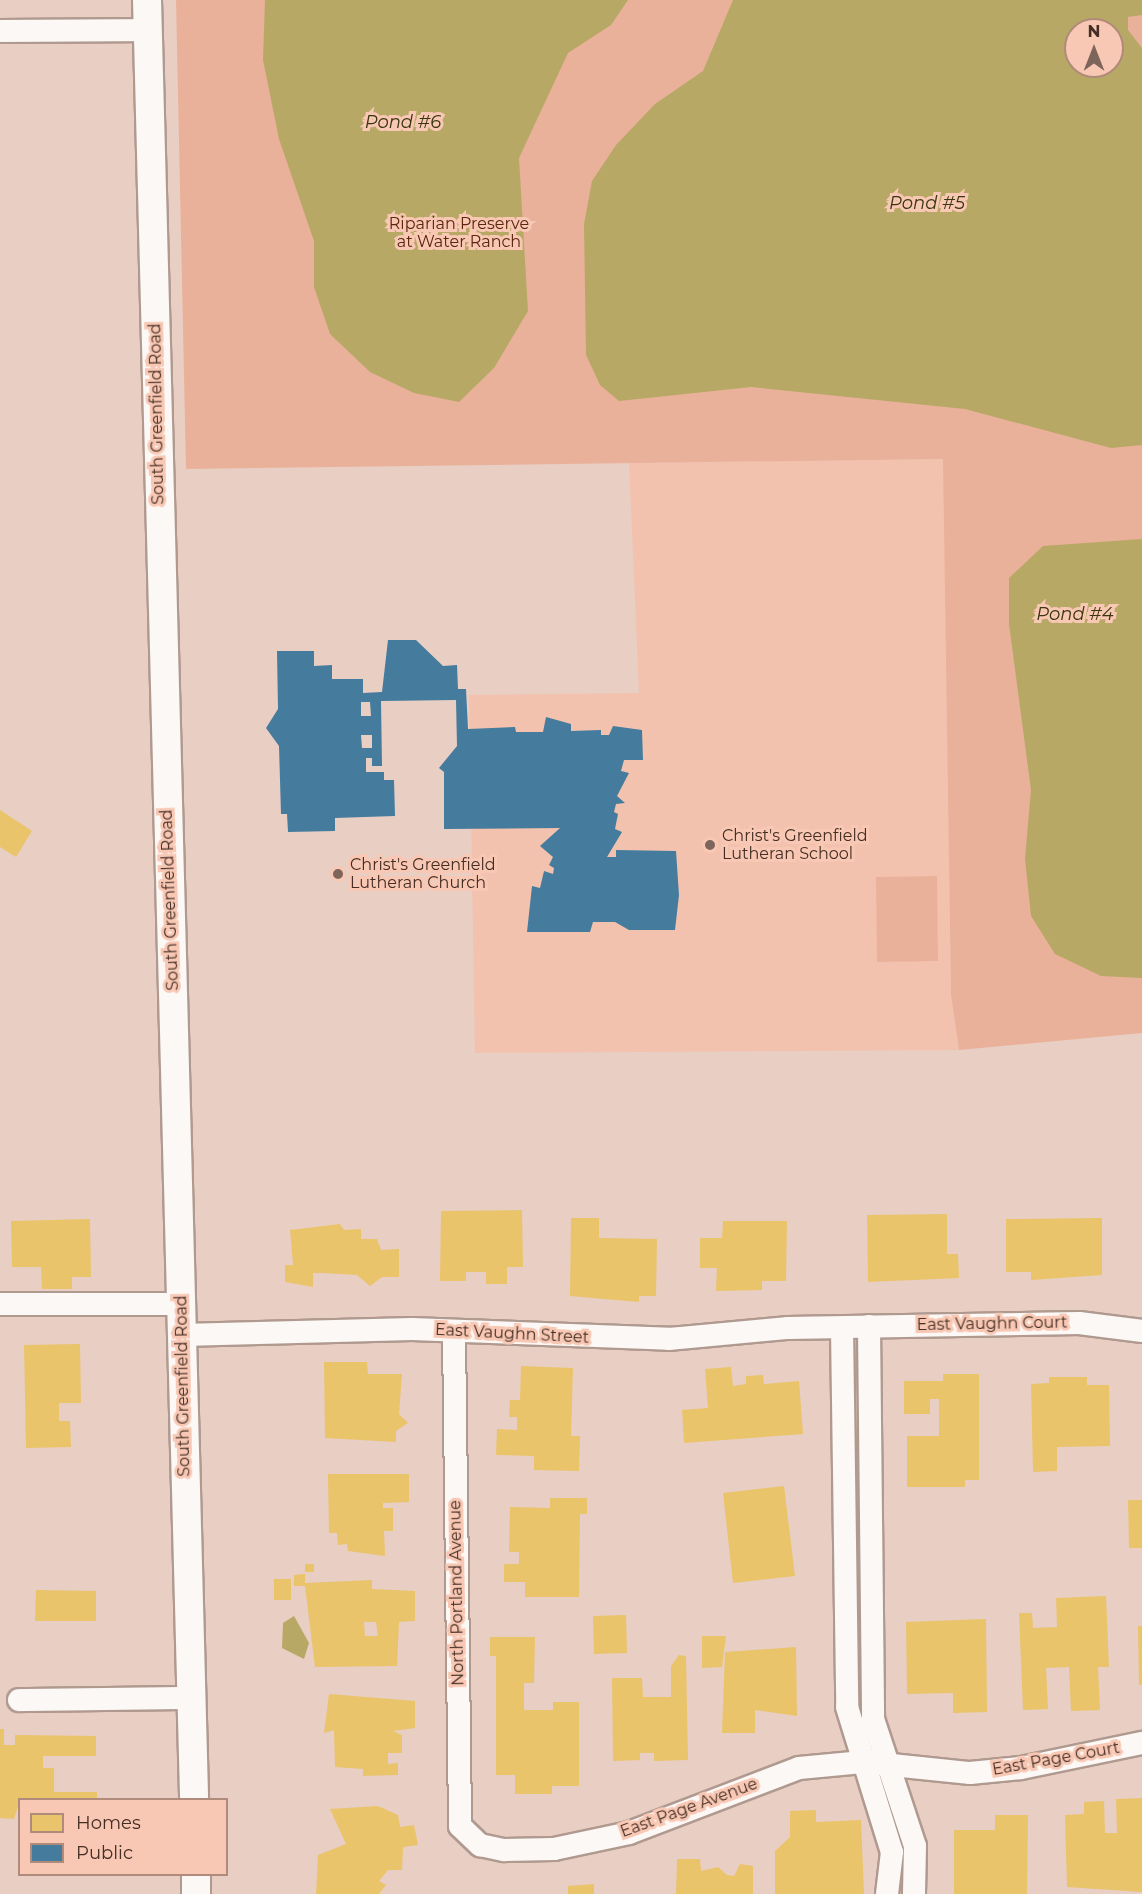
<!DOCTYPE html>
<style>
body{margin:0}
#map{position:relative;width:1142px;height:1894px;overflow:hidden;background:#e9cec3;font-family:Montserrat,sans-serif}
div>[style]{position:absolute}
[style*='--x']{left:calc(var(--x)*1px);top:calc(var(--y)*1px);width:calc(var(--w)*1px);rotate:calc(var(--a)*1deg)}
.built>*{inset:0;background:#f3c2ae}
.green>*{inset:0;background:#e9b19a}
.water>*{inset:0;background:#b7a865}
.homes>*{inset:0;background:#e9c46a}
.public>*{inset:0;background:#457b9d}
.roads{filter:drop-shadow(2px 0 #b09a90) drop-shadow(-2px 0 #b09a90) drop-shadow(0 2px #b09a90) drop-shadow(0 -2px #b09a90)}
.minor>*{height:22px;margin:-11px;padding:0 11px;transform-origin:11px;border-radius:11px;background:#fcf8f6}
.major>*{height:28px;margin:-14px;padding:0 14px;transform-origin:14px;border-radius:14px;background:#fcf8f6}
.dots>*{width:16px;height:16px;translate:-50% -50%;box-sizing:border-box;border:3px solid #f8c8b4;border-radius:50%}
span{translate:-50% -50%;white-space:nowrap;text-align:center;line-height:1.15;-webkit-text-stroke:6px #f8c8b4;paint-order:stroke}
.park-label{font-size:16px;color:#5a260d}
.street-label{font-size:16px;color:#442d23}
.poi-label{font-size:16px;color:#442d23}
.left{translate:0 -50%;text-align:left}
.water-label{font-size:18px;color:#3a360f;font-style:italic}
.legend{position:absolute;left:18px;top:1798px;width:210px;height:78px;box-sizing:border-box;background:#f8c8b4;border:2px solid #b08a7a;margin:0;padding:8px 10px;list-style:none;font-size:18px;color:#442d23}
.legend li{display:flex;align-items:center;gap:12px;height:30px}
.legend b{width:30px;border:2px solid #b08a7a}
.north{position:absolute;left:1064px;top:18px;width:60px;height:60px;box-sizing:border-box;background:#f8c8b4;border:2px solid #b08a7a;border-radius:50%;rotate:0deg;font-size:16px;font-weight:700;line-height:24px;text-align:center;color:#442d23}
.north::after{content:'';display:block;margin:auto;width:21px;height:27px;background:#7e655b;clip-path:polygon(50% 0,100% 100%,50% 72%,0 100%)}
</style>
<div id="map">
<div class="built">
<div style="clip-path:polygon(944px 459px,951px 995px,959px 1050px,475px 1053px,469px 695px,639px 693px,629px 463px)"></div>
</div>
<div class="green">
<div style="clip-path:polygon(evenodd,176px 0,1142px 0,1142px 1033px,959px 1050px,951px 995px,943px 459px,186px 469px,176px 0,1076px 30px,1112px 30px,1112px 66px,1076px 66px,1076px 30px)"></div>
<div style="clip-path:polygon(937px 876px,938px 961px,877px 962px,876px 877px)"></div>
</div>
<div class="water">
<div style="clip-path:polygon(265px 0,628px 0,611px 25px,568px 53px,519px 158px,528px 311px,494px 368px,459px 402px,414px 393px,370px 372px,330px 334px,314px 287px,314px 241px,279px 139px,263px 60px)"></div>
<div style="clip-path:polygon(evenodd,733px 0,1142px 0,1142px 15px,1128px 17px,1128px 30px,1142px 48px,1142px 445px,1111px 448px,965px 409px,751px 387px,619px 401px,600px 385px,586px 355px,584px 224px,592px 181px,616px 145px,655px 104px,703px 71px,733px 0,1076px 30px,1112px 30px,1112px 66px,1076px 66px,1076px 30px)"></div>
<div style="clip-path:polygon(1142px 539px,1142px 978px,1101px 976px,1055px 954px,1031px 916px,1025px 859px,1031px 790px,1009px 624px,1009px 578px,1043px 546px)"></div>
<div style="clip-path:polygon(294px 1616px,309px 1643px,304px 1659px,282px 1648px,283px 1623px)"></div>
</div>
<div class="homes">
<div style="clip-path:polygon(0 810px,32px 831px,16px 857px,0 847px)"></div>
<div style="clip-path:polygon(522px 1210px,523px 1267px,507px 1267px,507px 1284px,486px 1284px,486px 1272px,466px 1272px,466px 1281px,440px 1281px,441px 1211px)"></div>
<div style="clip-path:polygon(947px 1214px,947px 1254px,958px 1254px,959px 1278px,868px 1282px,867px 1215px)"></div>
<div style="clip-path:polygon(571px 1218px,599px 1218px,599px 1238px,657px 1239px,656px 1296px,639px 1296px,639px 1302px,570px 1296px)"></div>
<div style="clip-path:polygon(1102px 1218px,1102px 1275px,1031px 1280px,1031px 1272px,1006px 1272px,1006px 1219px)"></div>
<div style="clip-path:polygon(90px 1219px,91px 1277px,72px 1277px,72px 1289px,42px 1289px,41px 1267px,12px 1267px,11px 1221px)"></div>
<div style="clip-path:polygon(723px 1221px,787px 1221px,786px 1281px,762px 1281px,762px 1290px,716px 1291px,717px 1268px,700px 1268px,700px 1238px,722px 1238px)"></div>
<div style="clip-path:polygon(340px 1224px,344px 1230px,361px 1229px,361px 1239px,377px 1239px,381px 1250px,399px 1249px,399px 1277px,382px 1277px,370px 1286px,357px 1275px,322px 1273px,313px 1273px,313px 1287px,285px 1282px,285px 1265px,293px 1265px,290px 1230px)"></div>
<div style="clip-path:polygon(80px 1344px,81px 1403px,59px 1403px,59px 1421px,70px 1421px,71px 1447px,26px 1448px,24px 1345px)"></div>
<div style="clip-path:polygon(324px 1362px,367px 1362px,368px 1374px,402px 1374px,399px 1414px,408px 1423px,396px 1431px,396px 1442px,325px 1438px)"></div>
<div style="clip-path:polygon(521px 1366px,573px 1368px,571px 1436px,580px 1436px,579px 1471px,534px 1470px,534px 1456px,496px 1455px,497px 1429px,517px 1430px,517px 1417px,509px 1417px,510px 1400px,520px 1400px)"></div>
<div style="clip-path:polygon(731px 1367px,733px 1386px,746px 1384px,746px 1376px,763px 1375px,764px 1384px,799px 1381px,803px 1434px,684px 1443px,682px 1410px,708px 1408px,705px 1369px)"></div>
<div style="clip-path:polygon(943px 1374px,979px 1374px,979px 1480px,965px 1480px,965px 1487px,907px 1487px,907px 1436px,939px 1436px,939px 1399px,930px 1399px,930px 1414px,904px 1414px,904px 1381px,943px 1381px)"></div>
<div style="clip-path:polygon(1049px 1377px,1087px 1377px,1087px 1385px,1109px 1385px,1110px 1446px,1057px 1447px,1057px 1471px,1033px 1472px,1031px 1384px,1049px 1383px)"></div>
<div style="clip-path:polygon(328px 1474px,409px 1474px,409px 1502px,383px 1503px,383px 1508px,393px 1508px,393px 1531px,384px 1531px,385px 1556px,348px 1551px,347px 1544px,338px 1545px,337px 1533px,329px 1533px)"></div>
<div style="clip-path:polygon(784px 1486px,795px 1576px,733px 1583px,723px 1493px)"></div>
<div style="clip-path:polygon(550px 1498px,587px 1498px,587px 1514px,580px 1514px,579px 1597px,525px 1597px,525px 1582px,504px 1582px,504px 1564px,519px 1564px,519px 1552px,509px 1552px,510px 1507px,550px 1508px)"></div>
<div style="clip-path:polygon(1128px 1500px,1142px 1500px,1142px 1548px,1129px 1548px)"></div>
<div style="clip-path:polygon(305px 1564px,314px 1564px,314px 1572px,305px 1572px)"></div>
<div style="clip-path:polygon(evenodd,305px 1574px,305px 1583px,372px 1580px,372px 1589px,415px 1591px,415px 1621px,399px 1622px,397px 1666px,315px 1667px,305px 1586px,294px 1586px,294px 1575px,305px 1574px,364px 1622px,376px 1622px,378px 1636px,365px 1636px,364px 1622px)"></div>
<div style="clip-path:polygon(274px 1579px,291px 1579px,291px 1600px,274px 1600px)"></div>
<div style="clip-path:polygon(36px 1590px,96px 1591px,96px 1621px,35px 1621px)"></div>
<div style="clip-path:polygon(1106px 1596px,1109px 1667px,1098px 1667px,1100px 1710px,1071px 1711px,1069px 1667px,1046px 1668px,1048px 1709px,1023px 1710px,1019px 1613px,1032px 1613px,1033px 1628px,1057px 1627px,1056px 1598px)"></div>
<div style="clip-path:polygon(626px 1615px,627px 1653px,594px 1654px,593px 1616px)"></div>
<div style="clip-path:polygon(986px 1619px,987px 1712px,953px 1713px,953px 1693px,907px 1694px,906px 1622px)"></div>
<div style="clip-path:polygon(1138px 1626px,1142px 1626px,1142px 1685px,1139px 1685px)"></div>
<div style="clip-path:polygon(702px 1636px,726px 1636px,722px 1667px,702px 1668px)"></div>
<div style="clip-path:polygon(490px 1637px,535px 1637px,534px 1683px,524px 1683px,524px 1710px,553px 1710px,553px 1702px,579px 1702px,579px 1786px,552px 1786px,552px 1794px,515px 1794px,515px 1775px,496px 1775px,496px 1656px,490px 1656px)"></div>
<div style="clip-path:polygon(796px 1647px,797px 1716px,755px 1710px,755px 1733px,722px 1733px,725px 1652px)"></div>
<div style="clip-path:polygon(679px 1655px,686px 1656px,688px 1760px,654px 1761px,654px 1753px,640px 1753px,640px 1760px,613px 1761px,612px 1678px,642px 1678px,643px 1697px,671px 1697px,671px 1666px)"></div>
<div style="clip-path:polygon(329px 1694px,415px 1701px,415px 1728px,393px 1731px,402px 1735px,402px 1753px,388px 1753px,388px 1764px,398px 1763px,398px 1775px,363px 1776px,363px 1769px,335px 1767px,334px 1730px,324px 1733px)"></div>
<div style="clip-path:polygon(0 1729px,4px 1729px,4px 1745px,15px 1745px,15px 1735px,96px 1736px,96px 1756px,43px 1756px,43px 1768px,54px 1768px,54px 1792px,97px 1792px,97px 1800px,20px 1800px,14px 1819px,0 1818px)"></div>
<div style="clip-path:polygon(1142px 1798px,1142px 1892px,1067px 1887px,1065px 1815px,1084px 1814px,1084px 1802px,1104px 1801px,1105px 1833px,1117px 1833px,1116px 1799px)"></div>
<div style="clip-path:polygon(378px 1806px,398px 1815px,400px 1827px,414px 1825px,418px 1845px,403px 1847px,402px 1870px,388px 1870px,379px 1881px,386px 1885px,379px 1894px,316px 1894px,318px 1855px,346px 1844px,330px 1809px)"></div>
<div style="clip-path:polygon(816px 1810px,816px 1822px,861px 1820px,864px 1894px,775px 1894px,775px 1851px,790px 1837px,790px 1811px)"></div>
<div style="clip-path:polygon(995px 1815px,1028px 1815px,1027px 1894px,954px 1894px,954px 1830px,995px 1830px)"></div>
<div style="clip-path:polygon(677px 1859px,700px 1859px,701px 1871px,718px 1867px,727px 1875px,734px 1876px,740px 1864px,753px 1866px,753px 1894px,676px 1894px)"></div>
<div style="clip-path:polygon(594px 1884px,594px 1894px,568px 1894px,568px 1886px)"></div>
</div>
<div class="public">
<div style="clip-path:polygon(evenodd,388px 640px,416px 640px,443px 666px,457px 665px,458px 689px,466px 689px,468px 729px,515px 727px,516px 732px,543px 732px,546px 717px,571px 724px,571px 731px,601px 730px,601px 735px,609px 735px,613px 726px,642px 730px,643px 760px,624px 760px,621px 771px,629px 773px,617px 796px,625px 803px,616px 804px,614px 812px,618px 814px,615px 829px,622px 832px,607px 857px,616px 857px,616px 850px,676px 851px,679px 895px,675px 930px,629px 930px,615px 922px,593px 922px,590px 932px,527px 932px,532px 886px,540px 888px,544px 871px,553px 874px,554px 868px,549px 865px,553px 857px,540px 846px,560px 828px,444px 829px,444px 772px,439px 768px,457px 746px,456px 700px,381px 701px,382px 766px,372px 766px,372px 758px,366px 758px,366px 772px,384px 772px,384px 780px,394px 780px,395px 816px,335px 818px,335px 831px,288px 832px,287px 814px,281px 814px,279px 746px,266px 728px,278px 709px,277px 651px,314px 651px,314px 666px,332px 665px,332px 679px,363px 679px,363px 693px,382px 692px,388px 640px,361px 702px,370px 702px,371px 716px,361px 716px,361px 702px,388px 640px,361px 735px,372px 735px,372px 748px,362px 748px,361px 735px)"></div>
</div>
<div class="roads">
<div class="minor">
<div style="--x:0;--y:31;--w:148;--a:-0.4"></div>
<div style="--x:0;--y:1304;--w:181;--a:0"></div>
<div style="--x:869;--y:1326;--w:393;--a:89.4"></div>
<div style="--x:873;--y:1719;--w:134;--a:71.7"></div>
<div style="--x:915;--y:1846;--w:48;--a:91.2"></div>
<div style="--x:842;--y:1328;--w:379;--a:89.2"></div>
<div style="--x:847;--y:1707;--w:152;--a:72.8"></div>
<div style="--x:892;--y:1852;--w:42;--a:96.8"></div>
<div style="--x:454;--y:1332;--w:494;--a:89.3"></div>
<div style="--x:460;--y:1826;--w:28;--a:44"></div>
<div style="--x:480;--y:1845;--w:25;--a:12"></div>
<div style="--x:504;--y:1850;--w:50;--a:-1.1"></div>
<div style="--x:554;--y:1849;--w:77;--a:-12"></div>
<div style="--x:629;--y:1833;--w:182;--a:-20.9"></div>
<div style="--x:799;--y:1768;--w:64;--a:-5.4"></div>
<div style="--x:863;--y:1762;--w:108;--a:5.9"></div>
<div style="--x:970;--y:1773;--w:51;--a:-5.6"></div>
<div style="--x:1021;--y:1768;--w:124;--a:-11.7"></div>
<div style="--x:182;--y:1335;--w:230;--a:-1.5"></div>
<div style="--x:412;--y:1329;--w:257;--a:2.2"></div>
<div style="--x:669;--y:1339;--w:120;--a:-5.3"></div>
<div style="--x:788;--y:1328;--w:291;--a:-1"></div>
<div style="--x:1079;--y:1323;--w:64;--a:7.2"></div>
<div style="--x:19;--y:1700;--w:172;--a:-0.7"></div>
</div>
<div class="major">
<div style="--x:147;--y:0;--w:1801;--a:88.5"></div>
<div style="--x:196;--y:1874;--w:20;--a:90"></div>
</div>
</div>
<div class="dots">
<div style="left:710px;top:845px;background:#7e655b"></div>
<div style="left:338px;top:874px;background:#7e655b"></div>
</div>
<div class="park-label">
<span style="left:459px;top:233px">Riparian Preserve<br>at Water Ranch</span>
</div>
<div class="street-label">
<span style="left:157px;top:414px;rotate:-91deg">South Greenfield Road</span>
<span style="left:170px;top:900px;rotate:-92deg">South Greenfield Road</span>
<span style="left:992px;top:1324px;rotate:-1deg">East Vaughn Court</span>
<span style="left:512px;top:1334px;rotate:3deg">East Vaughn Street</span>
<span style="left:183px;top:1386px;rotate:-91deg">South Greenfield Road</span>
<span style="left:457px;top:1593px;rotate:-91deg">North Portland Avenue</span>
<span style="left:1056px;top:1759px;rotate:-10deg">East Page Court</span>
<span style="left:689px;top:1808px;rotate:-20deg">East Page Avenue</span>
</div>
<div class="poi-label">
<span class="left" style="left:722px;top:845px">Christ's Greenfield<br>Lutheran School</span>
<span class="left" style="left:350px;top:874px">Christ's Greenfield<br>Lutheran Church</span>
</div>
<div class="water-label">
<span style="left:403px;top:122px">Pond #6</span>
<span style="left:927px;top:203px">Pond #5</span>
<span style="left:1075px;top:614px">Pond #4</span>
</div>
<ul class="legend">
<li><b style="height:16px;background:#e9c46a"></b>Homes</li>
<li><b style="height:16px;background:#457b9d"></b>Public</li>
</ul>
<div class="north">N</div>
</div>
